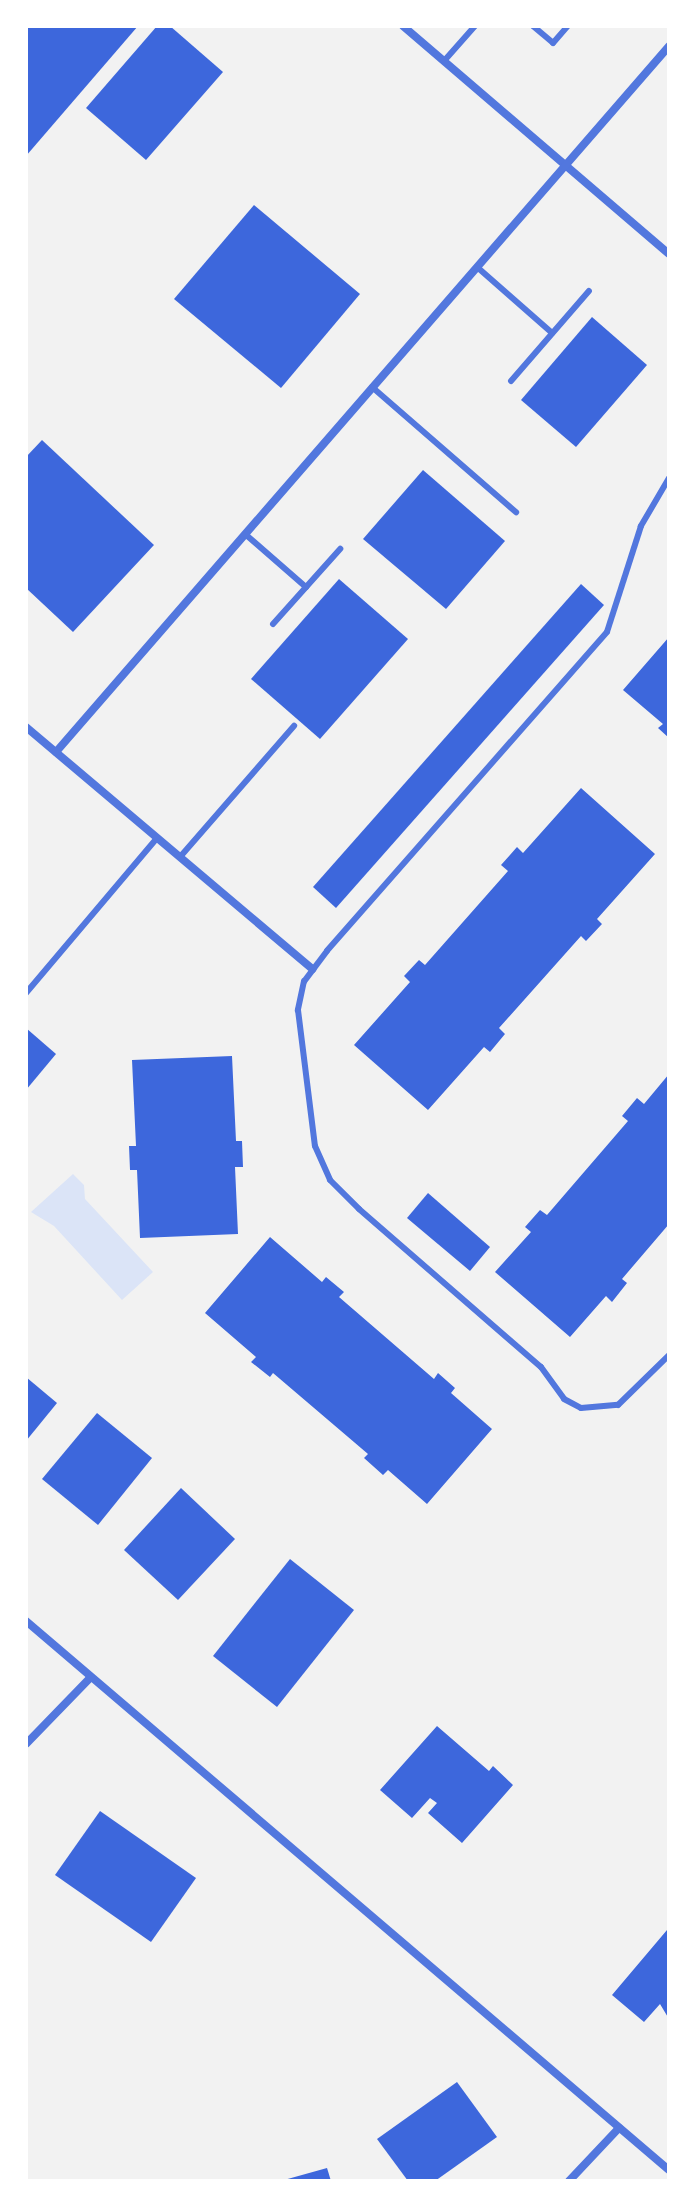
<!DOCTYPE html>
<style>
body{margin:0}
#map{position:relative;width:695px;height:2207px;overflow:hidden;background:#f2f2f2;font-family:Merriweather,serif}
div>[style]{position:absolute}
[style*='--x']{left:calc(var(--x)*1px);top:calc(var(--y)*1px);width:calc(var(--w)*1px);rotate:calc(var(--a)*1deg)}
.green>*{inset:0;background:#dbe4f7}
.building>*{inset:0;background:#3d67dc}
.service>*{height:6px;margin:-3px;padding:0 3px;transform-origin:3px;border-radius:3px;background:#5277de}
.minor>*{height:8px;margin:-4px;padding:0 4px;transform-origin:4px;border-radius:4px;background:#5277de}
span{translate:-50% -50%;white-space:nowrap;text-align:center;line-height:1.15;-webkit-text-stroke:8px #fff;paint-order:stroke}
.frame{position:absolute;inset:0;border:28px solid #fff;pointer-events:none}
</style>
<div id="map">
<div class="green">
<div style="clip-path:polygon(73px 1174px,84px 1185px,85px 1199px,153px 1272px,122px 1300px,54px 1226px,31px 1212px)"></div>
</div>
<div class="building">
<div style="clip-path:polygon(26px 26px,138px 26px,26px 156px)"></div>
<div style="clip-path:polygon(157px 26px,170px 26px,223px 72px,146px 160px,86px 108px)"></div>
<div style="clip-path:polygon(254px 205px,360px 294px,281px 388px,174px 299px)"></div>
<div style="clip-path:polygon(592px 317px,647px 365px,576px 447px,521px 400px)"></div>
<div style="clip-path:polygon(42px 440px,154px 545px,73px 632px,26px 588px,26px 457px)"></div>
<div style="clip-path:polygon(423px 470px,505px 541px,446px 609px,363px 539px)"></div>
<div style="clip-path:polygon(339px 579px,408px 639px,320px 739px,251px 679px)"></div>
<div style="clip-path:polygon(581px 584px,604px 605px,336px 908px,313px 887px)"></div>
<div style="clip-path:polygon(669px 637px,669px 738px,658px 728px,663px 724px,623px 690px)"></div>
<div style="clip-path:polygon(581px 788px,655px 854px,597px 919px,602px 924px,586px 941px,581px 936px,499px 1028px,505px 1034px,490px 1052px,484px 1047px,428px 1110px,354px 1045px,410px 982px,404px 976px,419px 960px,425px 965px,508px 871px,501px 865px,517px 847px,523px 853px)"></div>
<div style="clip-path:polygon(26px 1028px,56px 1054px,26px 1090px)"></div>
<div style="clip-path:polygon(232px 1056px,236px 1141px,242px 1141px,243px 1167px,235px 1167px,238px 1234px,140px 1238px,137px 1170px,130px 1170px,129px 1146px,136px 1146px,132px 1060px)"></div>
<div style="clip-path:polygon(669px 1074px,669px 1224px,622px 1279px,627px 1283px,612px 1302px,606px 1296px,570px 1337px,495px 1272px,531px 1232px,525px 1227px,540px 1210px,547px 1215px,628px 1121px,622px 1116px,637px 1098px,644px 1104px)"></div>
<div style="clip-path:polygon(428px 1193px,490px 1247px,470px 1271px,407px 1218px)"></div>
<div style="clip-path:polygon(270px 1237px,322px 1282px,326px 1277px,344px 1292px,339px 1297px,434px 1379px,438px 1373px,455px 1388px,451px 1393px,492px 1429px,427px 1504px,388px 1470px,383px 1475px,364px 1458px,368px 1454px,273px 1373px,270px 1377px,251px 1362px,256px 1357px,205px 1313px)"></div>
<div style="clip-path:polygon(26px 1377px,57px 1403px,26px 1441px)"></div>
<div style="clip-path:polygon(97px 1413px,152px 1458px,98px 1525px,42px 1479px)"></div>
<div style="clip-path:polygon(181px 1488px,235px 1539px,178px 1600px,124px 1550px)"></div>
<div style="clip-path:polygon(290px 1559px,354px 1610px,277px 1707px,213px 1656px)"></div>
<div style="clip-path:polygon(437px 1726px,489px 1771px,493px 1766px,513px 1785px,462px 1843px,428px 1813px,437px 1803px,430px 1798px,412px 1818px,380px 1790px)"></div>
<div style="clip-path:polygon(100px 1811px,196px 1878px,151px 1942px,55px 1875px)"></div>
<div style="clip-path:polygon(667px 1930px,669px 2019px,660px 2004px,644px 2022px,612px 1995px)"></div>
<div style="clip-path:polygon(457px 2082px,497px 2137px,435px 2181px,408px 2181px,377px 2139px)"></div>
<div style="clip-path:polygon(327px 2168px,331px 2181px,284px 2181px,284px 2180px)"></div>
</div>
<div class="service">
<div style="--x:533;--y:26;--w:26;--a:40"></div>
<div style="--x:553;--y:43;--w:23;--a:-49"></div>
<div style="--x:444;--y:61;--w:47;--a:-48.5"></div>
<div style="--x:477;--y:267;--w:100;--a:41.3"></div>
<div style="--x:511;--y:381;--w:119;--a:-49.1"></div>
<div style="--x:372;--y:387;--w:191;--a:41"></div>
<div style="--x:669;--y:478;--w:56;--a:120.3"></div>
<div style="--x:641;--y:526;--w:111;--a:107.8"></div>
<div style="--x:607;--y:632;--w:424;--a:131.3"></div>
<div style="--x:327;--y:951;--w:38;--a:127"></div>
<div style="--x:304;--y:981;--w:30;--a:102"></div>
<div style="--x:298;--y:1010;--w:137;--a:82.9"></div>
<div style="--x:315;--y:1146;--w:37;--a:66"></div>
<div style="--x:330;--y:1180;--w:41;--a:45"></div>
<div style="--x:359;--y:1209;--w:241;--a:41"></div>
<div style="--x:541;--y:1367;--w:39;--a:54"></div>
<div style="--x:564;--y:1399;--w:19;--a:28"></div>
<div style="--x:581;--y:1408;--w:37;--a:-5"></div>
<div style="--x:618;--y:1405;--w:71;--a:-44.4"></div>
<div style="--x:245;--y:534;--w:81;--a:41"></div>
<div style="--x:273;--y:624;--w:101;--a:-48.2"></div>
<div style="--x:180;--y:857;--w:174;--a:-49"></div>
<div style="--x:26;--y:993;--w:203;--a:-49.8"></div>
</div>
<div class="minor">
<div style="--x:403;--y:26;--w:350;--a:40.6"></div>
<div style="--x:26;--y:727;--w:375;--a:40.2"></div>
<div style="--x:56;--y:752;--w:935;--a:-49.03"></div>
<div style="--x:26;--y:1621;--w:845;--a:40.49"></div>
<div style="--x:26;--y:1744;--w:93;--a:-45.9"></div>
<div style="--x:569;--y:2181;--w:73;--a:-46.7"></div>
</div>
<div class="frame"></div>
</div>
